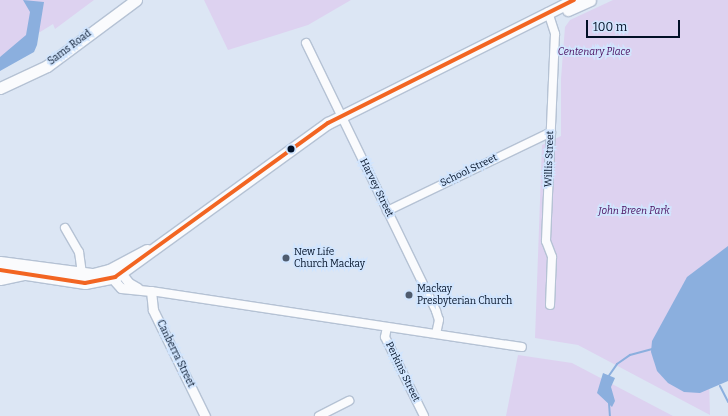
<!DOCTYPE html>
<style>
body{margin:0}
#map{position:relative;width:728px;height:416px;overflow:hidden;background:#dce6f4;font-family:Bitter,serif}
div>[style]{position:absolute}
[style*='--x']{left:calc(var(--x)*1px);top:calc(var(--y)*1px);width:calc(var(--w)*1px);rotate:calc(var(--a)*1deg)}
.green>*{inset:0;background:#ddd2f0}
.water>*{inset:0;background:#8bafde}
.stream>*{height:2px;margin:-1px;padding:0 1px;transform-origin:1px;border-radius:1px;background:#8bafde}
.roads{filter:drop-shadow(1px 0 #b5c2d4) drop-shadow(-1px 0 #b5c2d4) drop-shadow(0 1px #b5c2d4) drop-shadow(0 -1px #b5c2d4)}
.minor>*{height:8px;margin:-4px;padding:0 4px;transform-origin:4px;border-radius:4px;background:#fafbfd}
.tertiary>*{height:9px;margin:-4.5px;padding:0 4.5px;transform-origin:4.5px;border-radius:4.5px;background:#fafbfd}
.secondary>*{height:11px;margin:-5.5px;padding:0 5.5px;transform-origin:5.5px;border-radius:5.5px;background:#fafbfd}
.bus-1>*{height:4px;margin:-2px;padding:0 2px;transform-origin:2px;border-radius:2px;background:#f26522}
.dots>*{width:11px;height:11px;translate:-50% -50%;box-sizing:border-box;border:2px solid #d1e5fe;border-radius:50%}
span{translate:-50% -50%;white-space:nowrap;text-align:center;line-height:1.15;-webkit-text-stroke:3.5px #d1e5fe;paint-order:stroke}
.street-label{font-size:10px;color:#011026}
.park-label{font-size:10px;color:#490e5e;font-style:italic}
.poi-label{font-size:10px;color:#011026}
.left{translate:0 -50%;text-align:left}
.scale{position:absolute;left:586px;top:20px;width:94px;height:18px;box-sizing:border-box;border:2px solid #011026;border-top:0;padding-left:5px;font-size:12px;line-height:14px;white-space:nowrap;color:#011026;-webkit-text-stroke:3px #d1e5fe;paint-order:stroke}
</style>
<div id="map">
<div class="green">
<div style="clip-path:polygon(0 0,94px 0,55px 29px,53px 24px,0 57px)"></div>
<div style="clip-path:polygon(204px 0,351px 0,308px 25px,228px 50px)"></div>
<div style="clip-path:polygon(613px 0,728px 0,728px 350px,707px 307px,710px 415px,578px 345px,535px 338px,542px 145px,561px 136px,561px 79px,565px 27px,570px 20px)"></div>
<div style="clip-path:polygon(518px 355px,572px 363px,673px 416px,506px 416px)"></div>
</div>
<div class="water">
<div style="clip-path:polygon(23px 0,44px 2px,37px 45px,34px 52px,0 71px,0 57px,26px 35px,30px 12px)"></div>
<div style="clip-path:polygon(728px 246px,728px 381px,700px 393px,684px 392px,668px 383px,657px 371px,651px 352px,652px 341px,687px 277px)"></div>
<div style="clip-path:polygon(603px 373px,615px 378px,611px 387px,615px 401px,612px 407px,597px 393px)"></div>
</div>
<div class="stream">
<div style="--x:608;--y:377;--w:16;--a:-55"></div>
<div style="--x:617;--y:364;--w:16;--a:-35"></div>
<div style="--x:630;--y:355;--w:24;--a:-15"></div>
<div style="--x:720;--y:386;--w:18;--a:63"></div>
<div style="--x:609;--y:403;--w:13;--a:86"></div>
</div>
<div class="roads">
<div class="minor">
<div style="--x:548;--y:12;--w:23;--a:72"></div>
<div style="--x:555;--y:34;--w:207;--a:92.5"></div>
<div style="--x:546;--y:241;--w:17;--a:69"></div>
<div style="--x:552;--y:257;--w:48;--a:92.4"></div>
<div style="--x:306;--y:43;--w:298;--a:64.1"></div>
<div style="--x:436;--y:311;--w:9;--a:72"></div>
<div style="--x:439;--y:320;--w:14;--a:102"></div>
<div style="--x:387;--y:211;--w:182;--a:-25.7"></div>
<div style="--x:65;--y:228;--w:28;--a:60"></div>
<div style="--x:79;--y:252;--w:22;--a:82"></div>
<div style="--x:151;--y:291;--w:375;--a:8.6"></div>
<div style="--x:387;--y:327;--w:10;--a:101"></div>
<div style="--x:385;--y:337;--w:88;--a:63.7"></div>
<div style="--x:319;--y:416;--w:34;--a:-27"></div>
</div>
<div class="tertiary">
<div style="--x:122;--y:274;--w:11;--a:52"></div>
<div style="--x:129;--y:283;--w:10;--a:29"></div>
<div style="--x:112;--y:278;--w:13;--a:48"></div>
<div style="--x:121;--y:288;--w:30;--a:6"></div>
<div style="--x:151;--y:291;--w:19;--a:84"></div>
<div style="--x:153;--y:310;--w:118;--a:63.9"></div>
<div style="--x:0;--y:280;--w:25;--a:-12"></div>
</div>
<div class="secondary">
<div style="--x:568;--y:10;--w:24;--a:-24"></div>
<div style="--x:0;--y:88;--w:52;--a:-25.1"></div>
<div style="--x:47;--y:66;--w:111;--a:-36.6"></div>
<div style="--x:0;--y:262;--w:94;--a:7.4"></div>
<div style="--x:93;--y:274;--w:16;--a:-14"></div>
<div style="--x:109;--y:270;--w:43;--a:-27.8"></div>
<div style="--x:0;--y:270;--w:86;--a:8.7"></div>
<div style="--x:85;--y:283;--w:31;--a:-11"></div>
<div style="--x:115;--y:277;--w:263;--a:-35.9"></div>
<div style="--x:328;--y:123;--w:275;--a:-26.6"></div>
</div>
</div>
<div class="bus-1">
<div style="--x:0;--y:270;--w:86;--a:8.7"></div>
<div style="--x:85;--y:283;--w:31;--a:-11"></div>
<div style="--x:115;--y:277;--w:263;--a:-35.9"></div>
<div style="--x:328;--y:123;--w:275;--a:-26.6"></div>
</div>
<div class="dots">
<div style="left:291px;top:149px;background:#011026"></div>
<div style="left:286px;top:258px;background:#4e5b6e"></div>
<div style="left:409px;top:295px;background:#4e5b6e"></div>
</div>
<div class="street-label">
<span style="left:70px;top:48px;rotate:-37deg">Sams Road</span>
<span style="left:550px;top:159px;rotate:-88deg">Willis Street</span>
<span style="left:469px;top:171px;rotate:-26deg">School Street</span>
<span style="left:376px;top:188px;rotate:64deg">Harvey Street</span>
<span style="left:175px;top:354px;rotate:64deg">Canberra Street</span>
<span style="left:402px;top:372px;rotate:64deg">Perkins Street</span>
</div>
<div class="park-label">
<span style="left:594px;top:53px">Centenary Place</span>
<span style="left:634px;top:212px">John Breen Park</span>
</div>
<div class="poi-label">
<span class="left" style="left:294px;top:258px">New Life<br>Church Mackay</span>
<span class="left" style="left:417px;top:295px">Mackay<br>Presbyterian Church</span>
</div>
<div class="scale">100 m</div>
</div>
